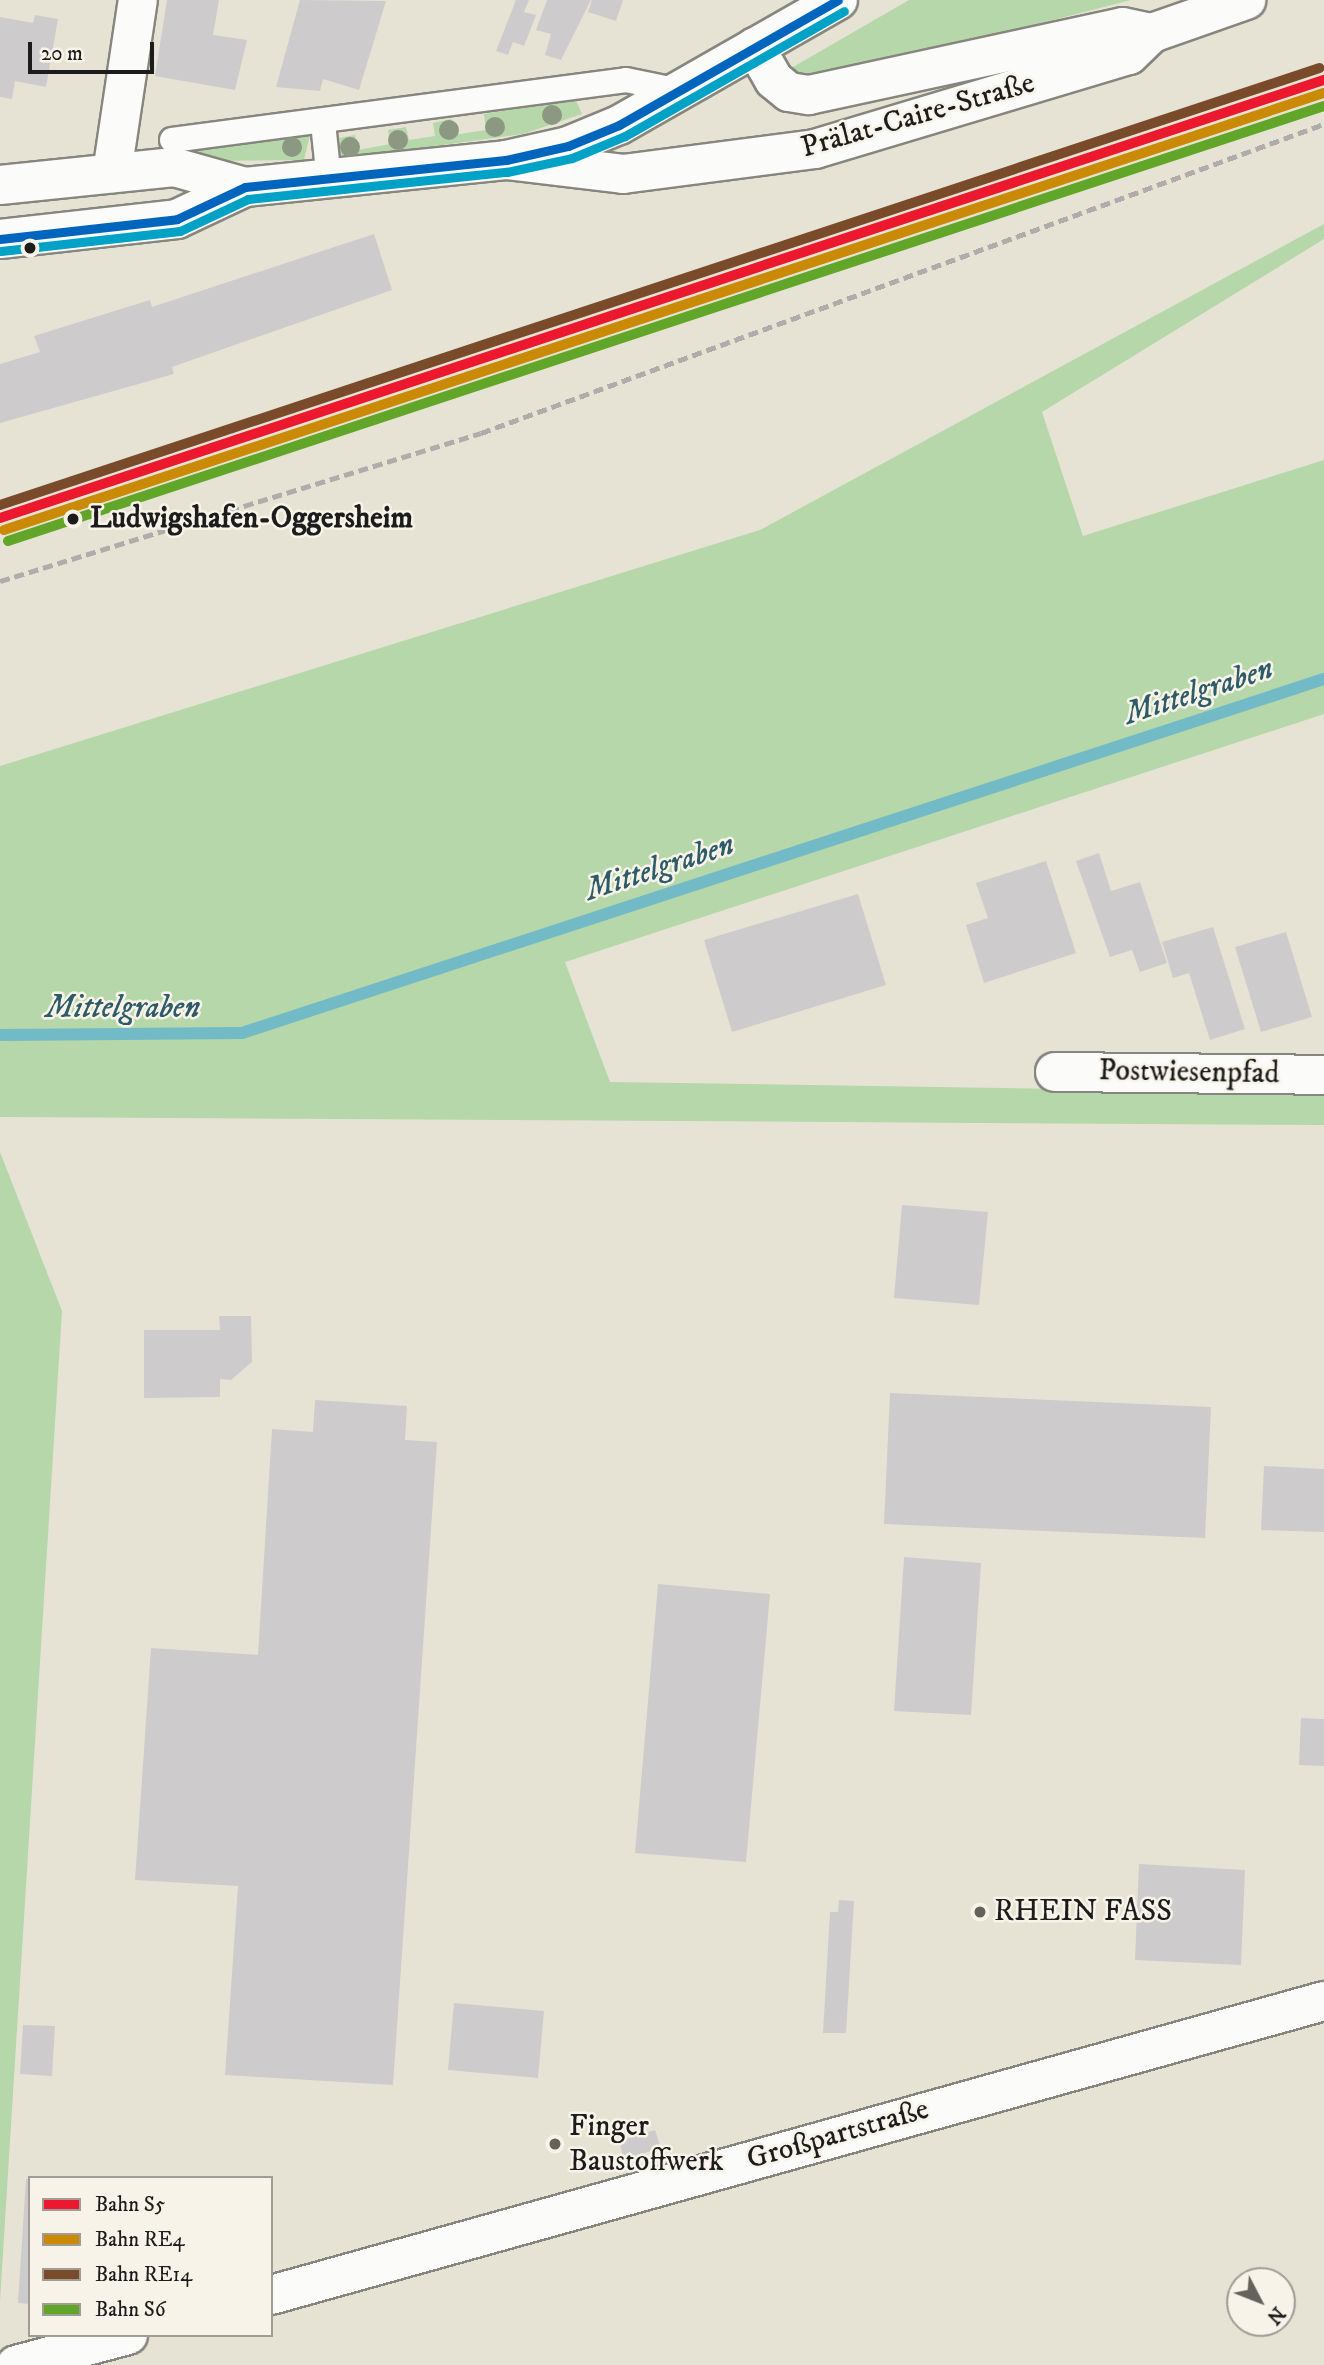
<!DOCTYPE html>
<meta charset="utf-8">
<style>
body{margin:0}
#map{position:relative;width:1324px;height:2365px;overflow:hidden;background:#e6e3d4;font-family:"IM FELL DW Pica",serif}
div>[style]{position:absolute}
[style*='--x']{left:calc(var(--x)*1px);top:calc(var(--y)*1px);width:calc(var(--w)*1px);rotate:calc(var(--a)*1deg)}
.green>*{inset:0;background:#b5d7a9}
.stream>*{height:12px;margin:-6px;padding:0 6px;transform-origin:6px;border-radius:6px;background:#73bac7}
.building>*{inset:0;background:#cecbcd}
.roads{filter:drop-shadow(2px 0 #87867e) drop-shadow(-2px 0 #87867e) drop-shadow(0 2px #87867e) drop-shadow(0 -2px #87867e)}
.service>*{height:24px;margin:-12px;padding:0 12px;transform-origin:12px;border-radius:12px;background:#fbfbf9}
.minor>*{height:38px;margin:-19px;padding:0 19px;transform-origin:19px;border-radius:19px;background:#fbfbf9}
.tertiary>*{height:38px;margin:-19px;padding:0 19px;transform-origin:19px;border-radius:19px;background:#fbfbf9}
.rail>*{height:5px;margin-top:-2.5px;transform-origin:0;background:repeating-linear-gradient(90deg,#aeadab 0 10px,transparent 0 15px)}
.bus-1>*{height:9px;margin:-4.5px;padding:0 4.5px;transform-origin:4.5px;border-radius:4.5px;background:#0065bd}
.bus-2>*{height:9px;margin:-4.5px;padding:0 4.5px;transform-origin:4.5px;border-radius:4.5px;background:#01a2c5}
.rail-1>*{height:10px;margin:-5px;padding:0 5px;transform-origin:5px;border-radius:5px;background:#ec192e}
.rail-2>*{height:10px;margin:-5px;padding:0 5px;transform-origin:5px;border-radius:5px;background:#cb8a06}
.rail-3>*{height:10px;margin:-5px;padding:0 5px;transform-origin:5px;border-radius:5px;background:#7a4b2a}
.rail-4>*{height:10px;margin:-5px;padding:0 5px;transform-origin:5px;border-radius:5px;background:#62a629}
.trees>*{width:20px;height:20px;margin:-10px;border-radius:50%;background:#8d9883}
.dots>*{width:19px;height:19px;translate:-50% -50%;box-sizing:border-box;border:4px solid #f7f3e8;border-radius:50%}
span{translate:-50% -50%;white-space:nowrap;text-align:center;line-height:1.15;-webkit-text-stroke:5px #f7f3e8;paint-order:stroke}
.street-label{font-size:30px;color:#1c1c1c}
.stop-label{font-size:30px;color:#1c1c1c;font-weight:700}
.left{translate:0 -50%;text-align:left}
.poi-label{font-size:30px;color:#1c1c1c}
.water-label{font-size:32px;color:#2d5b67;font-style:italic}
.legend{position:absolute;left:28px;top:2176px;width:245px;height:161px;box-sizing:border-box;background:#f7f3e8;border:2px solid #9f9d96;margin:0;padding:9px 12px;list-style:none;font-size:21px;color:#1c1c1c}
.legend li{display:flex;align-items:center;gap:14px;height:35px}
.legend b{width:35px;border:2px solid #9f9d96}
.north{position:absolute;left:1226px;top:2267px;width:70px;height:70px;box-sizing:border-box;background:#f7f3e8;border:2px solid #9f9d96;border-radius:50%;rotate:132deg;font-size:19px;font-weight:700;line-height:28px;text-align:center;color:#1c1c1c}
.north::after{content:'';display:block;margin:auto;width:24px;height:32px;background:#63625c;clip-path:polygon(50% 0,100% 100%,50% 72%,0 100%)}
.scale{position:absolute;left:28px;top:42px;width:126px;height:32px;box-sizing:border-box;border:4px solid #1c1c1c;border-top:0;padding-left:9px;font-size:21px;line-height:24px;white-space:nowrap;color:#1c1c1c;-webkit-text-stroke:5px #f7f3e8;paint-order:stroke}
</style>
<div id="map">
<div class="green">
<div style="clip-path:polygon(909px 0,1131px 0,967px 42px,801px 75px,781px 74px)"></div>
<div style="clip-path:polygon(576px 100px,582px 114px,523px 134px,348px 158px,335px 152px,339px 138px,355px 135px,358px 150px,390px 144px,388px 130px,406px 127px,409px 140px,435px 136px,433px 123px,451px 119px,454px 135px,486px 130px,484px 114px)"></div>
<div style="clip-path:polygon(311px 130px,304px 160px,188px 161px,185px 153px)"></div>
<div style="clip-path:polygon(1324px 224px,1324px 239px,1042px 412px,1083px 536px,1324px 460px,1324px 714px,565px 962px,610px 1082px,1324px 1093px,1324px 1125px,0 1117px,0 766px,760px 530px)"></div>
<div style="clip-path:polygon(0 1152px,62px 1311px,0 2301px)"></div>
</div>
<div class="stream">
<div style="--x:0;--y:1035;--w:242;--a:-0.5"></div>
<div style="--x:242;--y:1033;--w:1138;--a:-18.12"></div>
</div>
<div class="building">
<div style="clip-path:polygon(167px 0,219px 0,213px 35px,247px 40px,235px 90px,155px 76px)"></div>
<div style="clip-path:polygon(300px 0,386px 1px,359px 90px,323px 79px,320px 91px,276px 87px)"></div>
<div style="clip-path:polygon(516px 0,529px 0,524px 12px,536px 15px,524px 46px,513px 42px,508px 55px,496px 51px)"></div>
<div style="clip-path:polygon(547px 0,591px 0,561px 60px,545px 55px,551px 34px,536px 30px)"></div>
<div style="clip-path:polygon(592px 0,623px 0,616px 21px,588px 12px)"></div>
<div style="clip-path:polygon(35px 15px,58px 19px,46px 87px,15px 81px,12px 99px,0 97px,0 17px,33px 23px)"></div>
<div style="clip-path:polygon(374px 234px,392px 290px,172px 367px,174px 374px,0 423px,0 364px,40px 352px,34px 336px,150px 300px,152px 307px)"></div>
<div style="clip-path:polygon(1099px 853px,1111px 891px,1140px 882px,1167px 963px,1140px 972px,1132px 950px,1110px 957px,1076px 861px)"></div>
<div style="clip-path:polygon(1046px 861px,1076px 953px,984px 983px,966px 925px,988px 918px,976px 883px)"></div>
<div style="clip-path:polygon(858px 894px,886px 985px,732px 1032px,704px 940px)"></div>
<div style="clip-path:polygon(1213px 927px,1245px 1029px,1210px 1040px,1189px 973px,1173px 978px,1162px 942px)"></div>
<div style="clip-path:polygon(1286px 932px,1312px 1017px,1261px 1032px,1235px 947px)"></div>
<div style="clip-path:polygon(902px 1205px,988px 1212px,979px 1305px,894px 1298px)"></div>
<div style="clip-path:polygon(219px 1316px,251px 1316px,252px 1362px,231px 1380px,220px 1379px,220px 1397px,144px 1398px,144px 1330px,220px 1330px)"></div>
<div style="clip-path:polygon(890px 1393px,1211px 1407px,1205px 1538px,884px 1524px)"></div>
<div style="clip-path:polygon(315px 1400px,407px 1406px,405px 1440px,437px 1442px,393px 2085px,225px 2075px,238px 1886px,135px 1880px,151px 1648px,258px 1655px,272px 1429px,313px 1432px)"></div>
<div style="clip-path:polygon(1264px 1466px,1324px 1469px,1324px 1532px,1261px 1530px)"></div>
<div style="clip-path:polygon(904px 1557px,981px 1563px,971px 1715px,894px 1711px)"></div>
<div style="clip-path:polygon(658px 1584px,770px 1594px,746px 1862px,635px 1853px)"></div>
<div style="clip-path:polygon(1301px 1718px,1324px 1719px,1324px 1766px,1299px 1765px)"></div>
<div style="clip-path:polygon(1139px 1864px,1245px 1870px,1241px 1965px,1135px 1960px)"></div>
<div style="clip-path:polygon(839px 1900px,854px 1901px,846px 2033px,823px 2033px,830px 1912px,838px 1912px)"></div>
<div style="clip-path:polygon(454px 2003px,544px 2011px,538px 2078px,448px 2070px)"></div>
<div style="clip-path:polygon(23px 2025px,55px 2026px,52px 2076px,20px 2074px)"></div>
<div style="clip-path:polygon(655px 2130px,661px 2148px,624px 2159px,619px 2141px)"></div>
<div style="clip-path:polygon(26px 2179px,30px 2179px,30px 2304px,18px 2303px)"></div>
</div>
<div class="roads">
<div class="service">
<div style="--x:323;--y:123;--w:57;--a:84"></div>
<div style="--x:172;--y:140;--w:458;--a:-7.5"></div>
<div style="--x:626;--y:80;--w:54;--a:11.7"></div>
</div>
<div class="minor">
<div style="--x:755;--y:47;--w:38;--a:60"></div>
<div style="--x:774;--y:80;--w:19;--a:39"></div>
<div style="--x:789;--y:92;--w:20;--a:9"></div>
<div style="--x:809;--y:95;--w:321;--a:-12.2"></div>
<div style="--x:1123;--y:27;--w:30;--a:12"></div>
<div style="--x:506;--y:160;--w:118;--a:6.8"></div>
<div style="--x:623;--y:174;--w:194;--a:-7.4"></div>
<div style="--x:815;--y:149;--w:328;--a:-16.7"></div>
<div style="--x:1129;--y:55;--w:32;--a:-44"></div>
<div style="--x:1152;--y:33;--w:100;--a:-19.3"></div>
<div style="--x:112;--y:173;--w:175;--a:-81.5"></div>
<div style="--x:1055;--y:1072;--w:269;--a:0.6"></div>
<div style="--x:271;--y:2295;--w:1093;--a:-15.6"></div>
<div style="--x:16;--y:2365;--w:116;--a:-15"></div>
</div>
<div class="tertiary">
<div style="--x:0;--y:185;--w:175;--a:-5.9"></div>
<div style="--x:174;--y:167;--w:74;--a:15.7"></div>
<div style="--x:0;--y:239;--w:178;--a:-6.4"></div>
<div style="--x:177;--y:219;--w:75;--a:-25.2"></div>
<div style="--x:245;--y:187;--w:262;--a:-5.9"></div>
<div style="--x:506;--y:160;--w:64;--a:-12.7"></div>
<div style="--x:568;--y:146;--w:55;--a:-22.4"></div>
<div style="--x:619;--y:125;--w:252;--a:-29.7"></div>
</div>
</div>
<div class="rail">
<div style="--x:0;--y:581;--w:503;--a:-17.1"></div>
<div style="--x:481;--y:433;--w:898;--a:-20.13"></div>
</div>
<div class="bus-1">
<div style="--x:0;--y:239;--w:178;--a:-6.4"></div>
<div style="--x:177;--y:219;--w:75;--a:-25.2"></div>
<div style="--x:245;--y:187;--w:262;--a:-5.9"></div>
<div style="--x:506;--y:160;--w:64;--a:-12.7"></div>
<div style="--x:568;--y:146;--w:55;--a:-22.4"></div>
<div style="--x:619;--y:125;--w:252;--a:-29.7"></div>
</div>
<div class="bus-2">
<div style="--x:1;--y:251;--w:180;--a:-6.4"></div>
<div style="--x:180;--y:231;--w:75;--a:-25.2"></div>
<div style="--x:248;--y:199;--w:260;--a:-6"></div>
<div style="--x:507;--y:172;--w:66;--a:-12.2"></div>
<div style="--x:572;--y:158;--w:57;--a:-22.5"></div>
<div style="--x:625;--y:136;--w:252;--a:-29.7"></div>
</div>
<div class="rail-1">
<div style="--x:0;--y:518;--w:1395;--a:-18.31"></div>
</div>
<div class="rail-2">
<div style="--x:4;--y:530;--w:1390;--a:-18.32"></div>
</div>
<div class="rail-3">
<div style="--x:0;--y:505;--w:1390;--a:-18.32"></div>
</div>
<div class="rail-4">
<div style="--x:8;--y:541;--w:1386;--a:-18.29"></div>
</div>
<div class="trees">
<div style="left:552px;top:115px"></div>
<div style="left:495px;top:127px"></div>
<div style="left:449px;top:130px"></div>
<div style="left:398px;top:140px"></div>
<div style="left:292px;top:147px"></div>
<div style="left:350px;top:147px"></div>
</div>
<div class="dots">
<div style="left:30px;top:248px;background:#1c1c1c"></div>
<div style="left:73px;top:519px;background:#1c1c1c"></div>
<div style="left:980px;top:1912px;background:#63625c"></div>
<div style="left:555px;top:2144px;background:#63625c"></div>
</div>
<div class="street-label">
<span style="left:918px;top:116px;rotate:-16deg">Prälat-Caire-Straße</span>
<span style="left:1189px;top:1073px;rotate:1deg">Postwiesenpfad</span>
<span style="left:838px;top:2135px;rotate:-16deg">Großpartstraße</span>
</div>
<div class="stop-label">
<span class="left" style="left:90px;top:519px">Ludwigshafen-Oggersheim</span>
</div>
<div class="poi-label">
<span class="left" style="left:994px;top:1912px">RHEIN FASS</span>
<span class="left" style="left:569px;top:2144px">Finger<br>Baustoffwerk</span>
</div>
<div class="water-label">
<span style="left:1199px;top:692px;rotate:-18deg">Mittelgraben</span>
<span style="left:660px;top:868px;rotate:-18deg">Mittelgraben</span>
<span style="left:123px;top:1008px">Mittelgraben</span>
</div>
<ul class="legend">
<li><b style="height:9px;background:#ec192e"></b>Bahn S5</li>
<li><b style="height:9px;background:#cb8a06"></b>Bahn RE4</li>
<li><b style="height:9px;background:#7a4b2a"></b>Bahn RE14</li>
<li><b style="height:9px;background:#62a629"></b>Bahn S6</li>
</ul>
<div class="north">N</div>
<div class="scale">20 m</div>
</div>
